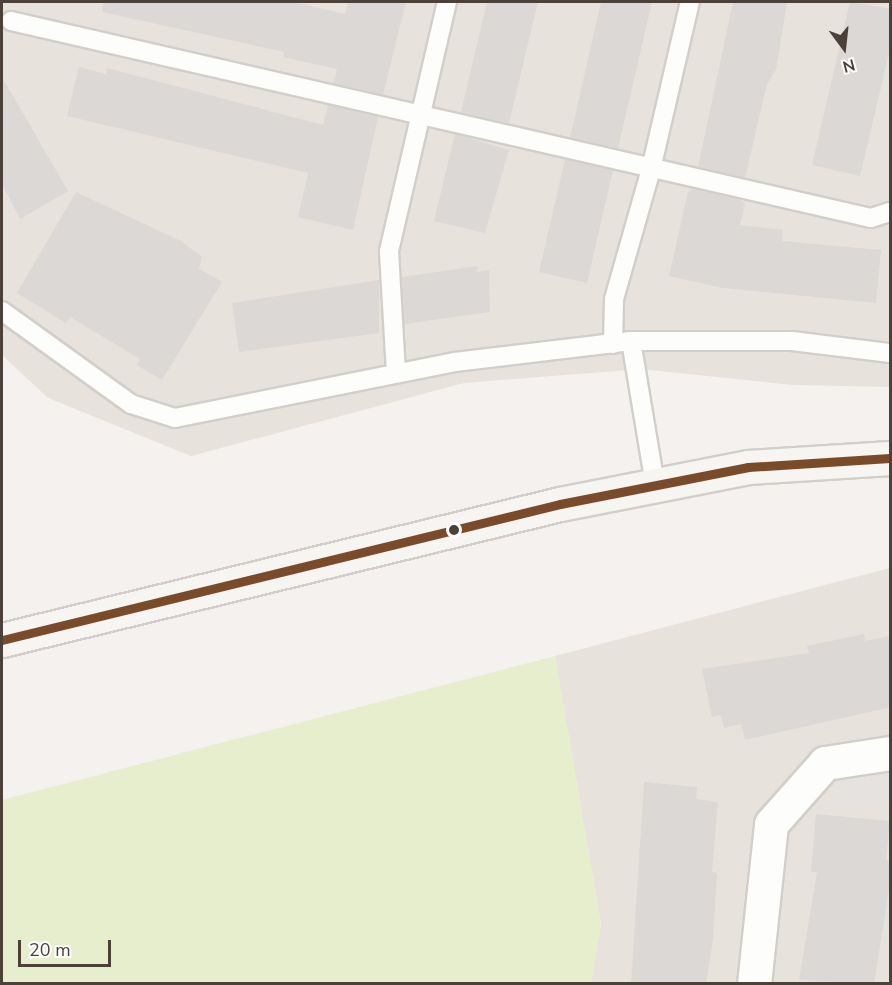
<!DOCTYPE html>
<style>
body{margin:0}
#map{position:relative;width:892px;height:985px;overflow:hidden;background:#f4f1ee;font-family:"Nunito Sans",sans-serif}
div>[style]{position:absolute}
[style*='--x']{left:calc(var(--x)*1px);top:calc(var(--y)*1px);width:calc(var(--w)*1px);rotate:calc(var(--a)*1deg)}
.residential>*{inset:0;background:#e7e2dc}
.green>*{inset:0;background:#e6eece}
.parking>*{inset:0;background:#e6e2df}
.building>*{inset:0;background:#dcd8d5}
.roads{filter:drop-shadow(2px 0 #d2cfcb) drop-shadow(-2px 0 #d2cfcb) drop-shadow(0 2px #d2cfcb) drop-shadow(0 -2px #d2cfcb)}
.service>*{height:18px;margin:-9px;padding:0 9px;transform-origin:9px;border-radius:9px;background:#fdfdfc}
.minor>*{height:33px;margin:-16.5px;padding:0 16.5px;transform-origin:16.5px;border-radius:16.5px;background:#fdfdfc}
.secondary>*{height:33px;margin:-16.5px;padding:0 16.5px;transform-origin:16.5px;border-radius:16.5px;background:#f7f5f1}
.bus-1>*{height:9px;margin:-4.5px;padding:0 4.5px;transform-origin:4.5px;border-radius:4.5px;background:#7a4b2a}
.dots>*{width:16px;height:16px;translate:-50% -50%;box-sizing:border-box;border:3px solid #fff;border-radius:50%}
span{translate:-50% -50%;white-space:nowrap;text-align:center;line-height:1.15;-webkit-text-stroke:5px #fff;paint-order:stroke}
.frame{position:absolute;inset:0;border:3px solid #4b4139;pointer-events:none}
.north{position:absolute;left:814px;top:18px;width:60px;height:60px;-webkit-text-stroke:4px #fff;paint-order:stroke;rotate:165deg;font-size:16px;font-weight:700;line-height:24px;text-align:center;color:#4b4139}
.north::after{content:'';display:block;margin:auto;width:21px;height:27px;background:#4b4139;clip-path:polygon(50% 0,100% 100%,50% 72%,0 100%)}
.scale{position:absolute;left:18px;top:940px;width:93px;height:27px;box-sizing:border-box;border:3px solid #4b4139;border-top:0;padding-left:8px;font-size:18px;line-height:21px;white-space:nowrap;color:#4b4139;-webkit-text-stroke:4px #fff;paint-order:stroke}
</style>
<div id="map">
<div class="residential">
<div style="clip-path:polygon(2px 2px,890px 2px,890px 387px,793px 385px,641px 369px,464px 383px,191px 456px,48px 398px,2px 355px)"></div>
<div style="clip-path:polygon(890px 568px,890px 983px,591px 983px,601px 925px,555px 656px)"></div>
</div>
<div class="green">
<div style="clip-path:polygon(555px 656px,601px 925px,591px 983px,2px 983px,2px 800px)"></div>
</div>
<div class="parking">
<div style="clip-path:polygon(890px 773px,890px 802px,836px 814px,830px 787px)"></div>
</div>
<div class="building">
<div style="clip-path:polygon(103px 2px,294px 2px,345px 14px,348px 2px,406px 2px,383px 95px,333px 83px,337px 69px,283px 57px,284px 52px,102px 12px)"></div>
<div style="clip-path:polygon(487px 2px,538px 2px,509px 123px,461px 112px)"></div>
<div style="clip-path:polygon(601px 2px,652px 2px,618px 148px,570px 138px)"></div>
<div style="clip-path:polygon(733px 2px,787px 2px,776px 70px,767px 84px,745px 178px,698px 167px)"></div>
<div style="clip-path:polygon(850px 2px,891px 9px,891px 45px,860px 176px,812px 165px)"></div>
<div style="clip-path:polygon(79px 67px,106px 74px,107px 68px,323px 125px,328px 105px,378px 117px,353px 230px,298px 217px,308px 173px,67px 116px)"></div>
<div style="clip-path:polygon(2px 77px,68px 191px,20px 219px,2px 184px)"></div>
<div style="clip-path:polygon(455px 134px,509px 150px,485px 233px,434px 221px)"></div>
<div style="clip-path:polygon(565px 159px,613px 170px,587px 283px,539px 272px,545px 247px,549px 246px,545px 246px)"></div>
<div style="clip-path:polygon(693px 189px,740px 200px,745px 204px,740px 225px,783px 230px,782px 241px,881px 250px,876px 303px,723px 288px,669px 276px,688px 192px)"></div>
<div style="clip-path:polygon(76px 192px,181px 241px,202px 257px,199px 269px,222px 282px,162px 380px,137px 365px,140px 359px,70px 317px,66px 323px,17px 293px)"></div>
<div style="clip-path:polygon(478px 266px,477px 272px,489px 270px,490px 312px,404px 324px,402px 277px)"></div>
<div style="clip-path:polygon(379px 280px,379px 333px,239px 352px,232px 303px)"></div>
<div style="clip-path:polygon(864px 634px,865px 641px,891px 636px,891px 707px,745px 740px,741px 724px,724px 728px,721px 715px,712px 717px,702px 669px,809px 653px,807px 646px)"></div>
<div style="clip-path:polygon(644px 782px,697px 787px,696px 799px,718px 802px,712px 872px,717px 873px,713px 939px,706px 984px,631px 984px)"></div>
<div style="clip-path:polygon(816px 814px,890px 821px,886px 860px,891px 861px,891px 877px,874px 984px,799px 980px,817px 872px,811px 872px)"></div>
</div>
<div class="roads">
<div class="service">
<div style="--x:11;--y:21;--w:882;--a:12.9"></div>
<div style="--x:871;--y:218;--w:20;--a:-18"></div>
<div style="--x:2;--y:311;--w:159;--a:35.8"></div>
<div style="--x:131;--y:404;--w:46;--a:17.7"></div>
<div style="--x:175;--y:418;--w:286;--a:-11.3"></div>
<div style="--x:455;--y:362;--w:177;--a:-6.8"></div>
<div style="--x:631;--y:341;--w:161;--a:0"></div>
<div style="--x:792;--y:341;--w:99;--a:7"></div>
<div style="--x:631;--y:341;--w:146;--a:80.5"></div>
<div style="--x:613;--y:344;--w:45;--a:-88.7"></div>
<div style="--x:614;--y:299;--w:135;--a:-74.1"></div>
<div style="--x:651;--y:169;--w:171;--a:-76.9"></div>
<div style="--x:396;--y:373;--w:122;--a:-93.3"></div>
<div style="--x:389;--y:251;--w:256;--a:-76.9"></div>
</div>
<div class="minor">
<div style="--x:754;--y:984;--w:161;--a:-83.9"></div>
<div style="--x:771;--y:824;--w:81;--a:-48.5"></div>
<div style="--x:825;--y:763;--w:66;--a:-8.7"></div>
</div>
<div class="secondary">
<div style="--x:2;--y:640;--w:574;--a:-13.7"></div>
<div style="--x:560;--y:504;--w:192;--a:-11.1"></div>
<div style="--x:748;--y:467;--w:142;--a:-3.6"></div>
</div>
</div>
<div class="bus-1">
<div style="--x:2;--y:640;--w:574;--a:-13.7"></div>
<div style="--x:560;--y:504;--w:192;--a:-11.1"></div>
<div style="--x:748;--y:467;--w:142;--a:-3.6"></div>
</div>
<div class="dots">
<div style="left:454px;top:530px;background:#4b4139"></div>
</div>
<div class="frame"></div>
<div class="north">N</div>
<div class="scale">20 m</div>
</div>
